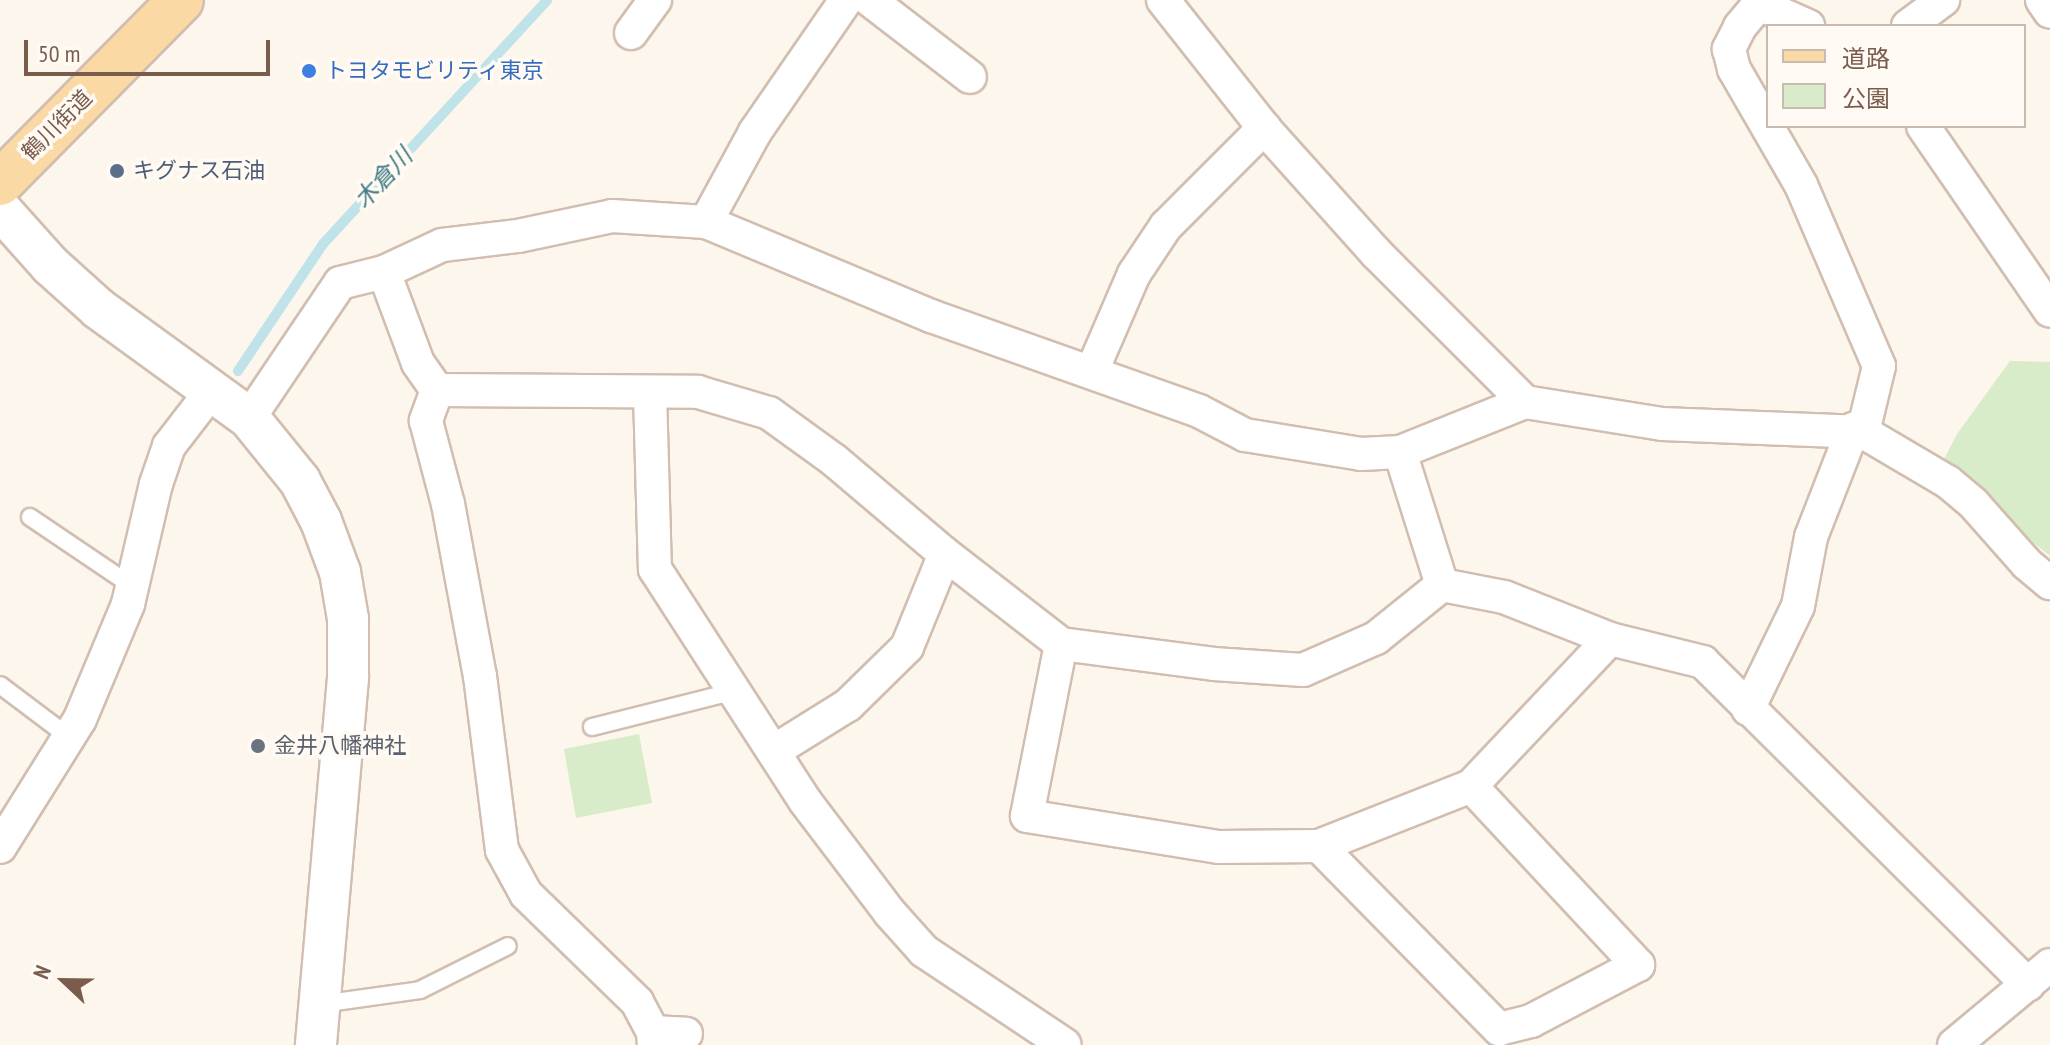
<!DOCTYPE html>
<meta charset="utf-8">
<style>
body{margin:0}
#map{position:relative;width:2050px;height:1045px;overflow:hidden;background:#fdf6ec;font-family:"PT Sans Narrow","Noto Sans JP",sans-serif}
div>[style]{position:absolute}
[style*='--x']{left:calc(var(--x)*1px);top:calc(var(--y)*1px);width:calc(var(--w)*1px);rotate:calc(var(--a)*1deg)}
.green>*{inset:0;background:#d8ecc9}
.stream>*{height:10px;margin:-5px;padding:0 5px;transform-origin:5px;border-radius:5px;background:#bfe3e8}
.roads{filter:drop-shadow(2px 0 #d1beb0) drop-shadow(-2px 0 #d1beb0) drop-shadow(0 2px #d1beb0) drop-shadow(0 -2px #d1beb0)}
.service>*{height:16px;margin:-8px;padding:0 8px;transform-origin:8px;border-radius:8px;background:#fff}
.minor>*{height:32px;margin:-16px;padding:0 16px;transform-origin:16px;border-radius:16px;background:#fff}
.tertiary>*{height:40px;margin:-20px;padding:0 20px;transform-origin:20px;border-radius:20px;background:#fff}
.primary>*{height:44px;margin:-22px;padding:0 22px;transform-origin:22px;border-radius:22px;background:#fbd9a5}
.dots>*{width:22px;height:22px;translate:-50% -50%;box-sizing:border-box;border:4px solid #fffaf3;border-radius:50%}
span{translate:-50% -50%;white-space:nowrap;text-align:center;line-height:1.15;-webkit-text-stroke:7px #fffaf3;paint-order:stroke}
.shop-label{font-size:22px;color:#366cbe}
.left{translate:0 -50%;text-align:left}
.street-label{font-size:22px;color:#7a5c4d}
.service-label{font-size:22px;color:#4e5e75}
.worship-label{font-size:22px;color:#5b616d}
.water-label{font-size:24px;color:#437c86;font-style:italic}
.legend{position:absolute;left:1766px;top:24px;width:260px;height:104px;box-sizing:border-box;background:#fffaf3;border:2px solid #cabbb1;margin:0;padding:10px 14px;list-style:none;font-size:24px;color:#7a5c4d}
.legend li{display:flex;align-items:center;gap:16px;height:40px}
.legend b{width:40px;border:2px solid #cabbb1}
.north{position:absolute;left:24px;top:941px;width:80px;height:80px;-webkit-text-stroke:6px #fffaf3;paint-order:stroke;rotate:292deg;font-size:22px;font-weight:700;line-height:32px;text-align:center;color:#7a5c4d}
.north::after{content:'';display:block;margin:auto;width:28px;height:36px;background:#7a5c4d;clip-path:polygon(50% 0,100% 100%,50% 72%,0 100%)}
.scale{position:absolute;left:24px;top:40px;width:246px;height:36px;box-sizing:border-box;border:4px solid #7a5c4d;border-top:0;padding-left:10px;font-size:24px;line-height:28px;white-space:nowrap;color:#7a5c4d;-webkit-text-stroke:6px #fffaf3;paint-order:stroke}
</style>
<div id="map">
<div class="green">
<div style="clip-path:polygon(2010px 361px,2050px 362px,2050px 556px,1940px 467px,1957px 434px)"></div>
<div style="clip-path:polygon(639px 734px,652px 803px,576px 818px,564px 749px)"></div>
</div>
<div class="stream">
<div style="--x:238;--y:371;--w:153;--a:-56.2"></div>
<div style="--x:323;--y:244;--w:331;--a:-47.4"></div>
</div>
<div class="roads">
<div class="service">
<div style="--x:30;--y:517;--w:123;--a:34.1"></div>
<div style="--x:0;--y:685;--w:86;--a:37"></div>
<div style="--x:592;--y:727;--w:147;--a:-14.1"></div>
<div style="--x:321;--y:1004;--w:100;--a:-8"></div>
<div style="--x:420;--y:990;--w:98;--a:-26.6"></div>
</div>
<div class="minor">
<div style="--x:870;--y:0;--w:126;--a:37.6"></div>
<div style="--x:1163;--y:0;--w:163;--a:51.7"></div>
<div style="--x:1264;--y:128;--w:168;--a:48.1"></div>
<div style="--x:1376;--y:253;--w:211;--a:45"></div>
<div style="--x:1758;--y:0;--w:4;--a:76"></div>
<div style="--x:1759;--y:4;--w:54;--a:24.2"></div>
<div style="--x:2042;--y:0;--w:14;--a:56"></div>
<div style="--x:1759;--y:4;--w:30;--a:130"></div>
<div style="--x:1740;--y:27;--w:25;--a:117"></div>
<div style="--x:1729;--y:49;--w:21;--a:76"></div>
<div style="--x:1734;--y:69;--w:134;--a:60"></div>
<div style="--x:1801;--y:185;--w:197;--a:66.7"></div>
<div style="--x:1879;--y:366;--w:68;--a:103.6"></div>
<div style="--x:1908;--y:26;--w:44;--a:-36.6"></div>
<div style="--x:631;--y:33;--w:41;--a:-54"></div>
<div style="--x:1923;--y:126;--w:224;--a:55.5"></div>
<div style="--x:706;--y:222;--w:102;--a:-61.4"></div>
<div style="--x:755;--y:132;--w:160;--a:-55.4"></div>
<div style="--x:384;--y:272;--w:97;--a:69.5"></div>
<div style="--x:418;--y:363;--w:33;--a:55"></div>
<div style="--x:437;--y:390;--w:261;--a:0.4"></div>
<div style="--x:698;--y:392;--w:74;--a:16.5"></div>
<div style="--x:769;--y:413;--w:80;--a:35.9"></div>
<div style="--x:834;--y:460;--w:145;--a:40.3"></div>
<div style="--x:945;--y:554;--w:147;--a:37.8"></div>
<div style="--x:1061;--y:644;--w:154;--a:7.4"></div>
<div style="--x:1214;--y:664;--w:89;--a:3.9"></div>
<div style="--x:1303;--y:670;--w:80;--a:-23.7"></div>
<div style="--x:1376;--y:638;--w:85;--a:-38.8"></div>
<div style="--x:1442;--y:585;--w:139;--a:-107.5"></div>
<div style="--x:1092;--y:371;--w:106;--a:-66.6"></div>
<div style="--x:1134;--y:274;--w:58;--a:-56.3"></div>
<div style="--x:1166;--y:226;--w:139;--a:-45"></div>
<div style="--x:437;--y:390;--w:33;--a:110"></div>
<div style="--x:426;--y:421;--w:86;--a:75.2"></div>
<div style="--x:448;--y:504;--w:175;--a:79.5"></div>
<div style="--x:480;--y:676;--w:175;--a:82.8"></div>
<div style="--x:502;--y:850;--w:50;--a:61.4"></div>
<div style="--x:526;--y:894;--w:155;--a:44.2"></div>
<div style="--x:637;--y:1002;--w:34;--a:62"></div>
<div style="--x:653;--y:1032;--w:13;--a:86"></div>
<div style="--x:650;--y:393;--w:176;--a:88.4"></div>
<div style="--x:655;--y:569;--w:276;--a:57.1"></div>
<div style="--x:805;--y:801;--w:141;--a:52.8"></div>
<div style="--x:890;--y:913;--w:51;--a:48.2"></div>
<div style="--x:924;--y:951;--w:169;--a:33.7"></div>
<div style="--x:249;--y:418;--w:163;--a:-56"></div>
<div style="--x:340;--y:283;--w:45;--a:-14"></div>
<div style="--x:384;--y:272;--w:64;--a:-25"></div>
<div style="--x:442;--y:245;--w:77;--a:-6.8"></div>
<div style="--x:518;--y:236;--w:96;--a:-12"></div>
<div style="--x:612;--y:216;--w:94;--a:3.7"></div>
<div style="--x:706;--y:222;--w:244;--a:22.7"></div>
<div style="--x:931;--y:316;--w:284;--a:19.5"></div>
<div style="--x:1199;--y:411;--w:52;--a:27.6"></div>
<div style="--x:1245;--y:435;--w:118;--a:9.3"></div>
<div style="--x:1361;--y:454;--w:39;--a:-3"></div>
<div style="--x:1400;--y:452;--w:135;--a:-21.8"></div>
<div style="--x:1525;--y:402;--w:139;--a:9.1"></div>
<div style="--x:1662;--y:424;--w:201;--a:2.3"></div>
<div style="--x:1863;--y:432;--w:99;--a:30.5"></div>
<div style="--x:1948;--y:482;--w:33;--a:40"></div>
<div style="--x:1973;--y:503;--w:81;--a:48.5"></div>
<div style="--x:2027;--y:564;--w:30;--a:40"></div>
<div style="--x:1442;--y:585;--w:63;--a:11"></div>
<div style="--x:1504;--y:597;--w:114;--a:21.6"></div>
<div style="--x:1610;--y:639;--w:96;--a:13.9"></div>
<div style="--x:1703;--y:662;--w:458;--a:44.8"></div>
<div style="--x:1061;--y:644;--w:175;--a:101.2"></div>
<div style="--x:1027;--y:816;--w:194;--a:9.2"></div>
<div style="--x:1219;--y:847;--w:100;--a:-0.6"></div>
<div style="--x:1319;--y:846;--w:163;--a:-21.5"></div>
<div style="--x:1471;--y:786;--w:202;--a:-46.6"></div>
<div style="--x:1748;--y:709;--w:114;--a:-64.1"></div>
<div style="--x:1798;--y:606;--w:70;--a:-79.3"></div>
<div style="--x:1811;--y:537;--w:116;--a:-68.7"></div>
<div style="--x:774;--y:751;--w:87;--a:-31.9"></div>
<div style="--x:848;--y:705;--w:83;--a:-44.5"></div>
<div style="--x:907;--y:647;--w:100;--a:-67.8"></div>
<div style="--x:1319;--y:846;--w:257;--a:45.5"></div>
<div style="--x:1499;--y:1029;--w:33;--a:-14"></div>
<div style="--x:1531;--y:1021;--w:121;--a:-27.6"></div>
<div style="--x:1638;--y:965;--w:245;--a:-133"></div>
<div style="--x:0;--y:847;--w:151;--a:-58"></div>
<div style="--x:80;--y:719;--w:125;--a:-67.3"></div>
<div style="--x:128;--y:604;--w:123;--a:-76.9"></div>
<div style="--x:156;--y:484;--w:40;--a:-71.1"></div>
<div style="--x:169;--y:446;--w:67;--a:-52.3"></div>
<div style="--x:653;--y:1032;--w:33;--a:3"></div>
<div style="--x:1954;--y:1045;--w:125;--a:-39.8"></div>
</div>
<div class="tertiary">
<div style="--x:0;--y:209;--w:75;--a:48.2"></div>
<div style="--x:50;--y:265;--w:66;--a:41.9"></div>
<div style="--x:99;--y:309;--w:185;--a:36"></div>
<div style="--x:249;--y:418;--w:81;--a:51"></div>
<div style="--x:300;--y:481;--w:45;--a:62.3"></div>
<div style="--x:321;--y:521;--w:54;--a:69.6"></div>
<div style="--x:340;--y:572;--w:48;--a:80.3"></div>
<div style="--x:348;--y:619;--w:59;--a:90"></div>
<div style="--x:348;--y:678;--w:368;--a:95"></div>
</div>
<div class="primary">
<div style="--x:0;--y:183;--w:257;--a:-45.3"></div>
</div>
</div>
<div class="dots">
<div style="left:309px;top:71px;background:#3f7fe0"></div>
<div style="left:117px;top:171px;background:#5c6f8a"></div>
<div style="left:258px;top:746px;background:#6b7280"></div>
</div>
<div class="shop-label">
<span class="left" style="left:325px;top:71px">トヨタモビリティ東京</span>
</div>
<div class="street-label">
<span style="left:57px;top:125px;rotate:-45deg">鶴川街道</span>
</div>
<div class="service-label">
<span class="left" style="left:133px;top:171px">キグナス石油</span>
</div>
<div class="worship-label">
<span class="left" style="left:274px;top:746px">金井八幡神社</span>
</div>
<div class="water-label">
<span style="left:383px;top:178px;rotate:-47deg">木倉川</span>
</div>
<ul class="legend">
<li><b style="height:10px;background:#fbd9a5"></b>道路</li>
<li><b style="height:22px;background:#d8ecc9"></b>公園</li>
</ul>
<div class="north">N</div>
<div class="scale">50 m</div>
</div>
